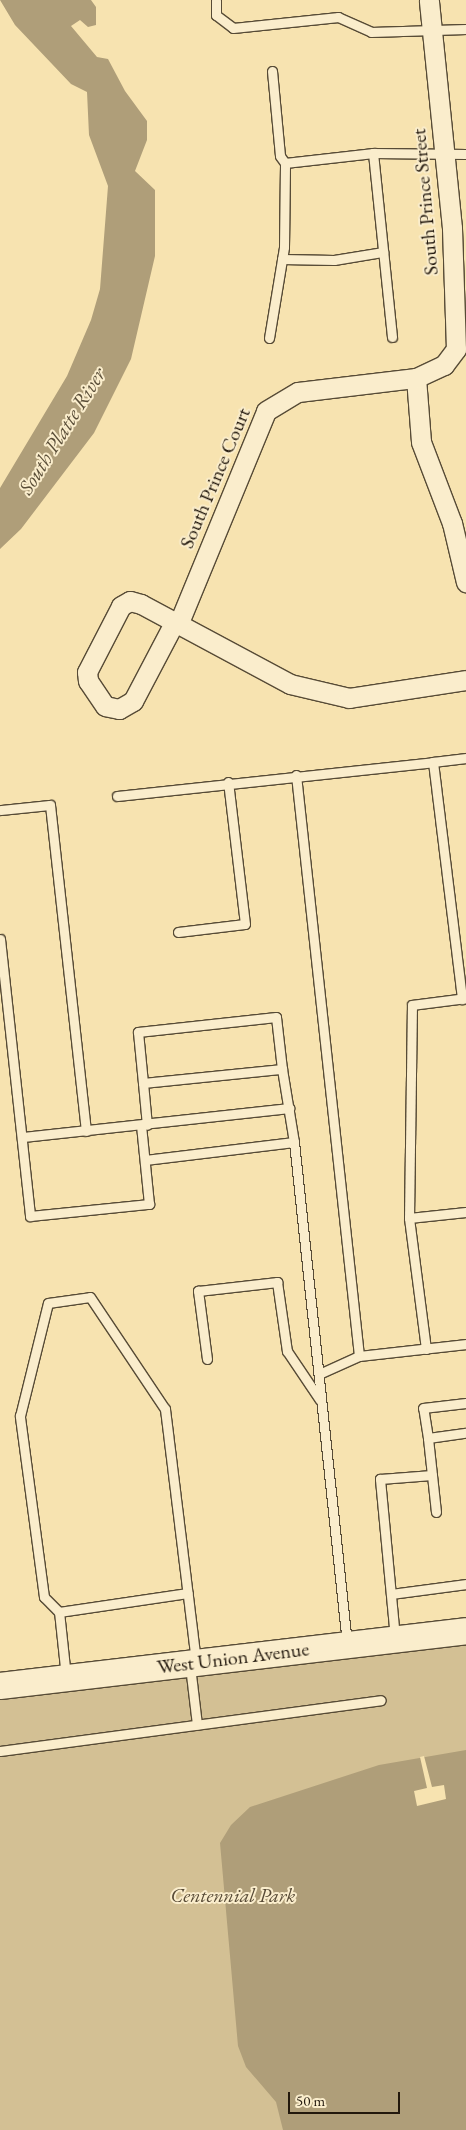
<!DOCTYPE html>
<style>
body{margin:0}
#map{position:relative;width:466px;height:2130px;overflow:hidden;background:#f7e3b0;font-family:"EB Garamond",serif}
div>[style]{position:absolute}
[style*='--x']{left:calc(var(--x)*1px);top:calc(var(--y)*1px);width:calc(var(--w)*1px);rotate:calc(var(--a)*1deg)}
.green>*{inset:0;background:#d3c094}
.water>*{inset:0;background:#af9e79}
.pier>*{inset:0;background:#f7e3b0}
.roads{filter:drop-shadow(1px 0 #574b36) drop-shadow(-1px 0 #574b36) drop-shadow(0 1px #574b36) drop-shadow(0 -1px #574b36)}
.lane>*{height:9px;margin:-4.5px;padding:0 4.5px;transform-origin:4.5px;border-radius:4.5px;background:#faedcc}
.street>*{height:19px;margin:-9.5px;padding:0 9.5px;transform-origin:9.5px;border-radius:9.5px;background:#faedcc}
.secondary>*{height:26px;margin:-13px;padding:0 13px;transform-origin:13px;border-radius:13px;background:#faedcc}
span{translate:-50% -50%;white-space:nowrap;text-align:center;line-height:1.15;-webkit-text-stroke:4px #faedcc;paint-order:stroke}
.street-label{font-size:20px;color:#22180d}
.park-label{font-size:20px;color:#574a36;font-style:italic}
.water-label{font-size:21px;color:#5a4e38;font-style:italic}
.scale{position:absolute;left:288px;top:2092px;width:112px;height:22px;box-sizing:border-box;border:2px solid #22180d;border-top:0;padding-left:6px;font-size:15px;line-height:18px;white-space:nowrap;color:#22180d;-webkit-text-stroke:4px #faedcc;paint-order:stroke}
</style>
<div id="map">
<div class="green">
<div style="clip-path:polygon(466px 1631px,466px 2130px,0 2130px,0 1686px)"></div>
</div>
<div class="water">
<div style="clip-path:polygon(0 0,91px 0,96px 7px,96px 25px,88px 27px,80px 20px,71px 26px,97px 57px,108px 59px,125px 91px,147px 121px,147px 140px,135px 171px,155px 190px,155px 256px,131px 359px,94px 433px,21px 529px,0 549px,0 488px,67px 376px,91px 320px,100px 289px,108px 186px,89px 135px,87px 92px,71px 84px,15px 25px)"></div>
<div style="clip-path:polygon(466px 1750px,466px 2130px,283px 2130px,276px 2102px,246px 2067px,238px 2046px,220px 1843px,231px 1825px,250px 1807px,379px 1765px)"></div>
</div>
<div class="pier">
<div style="clip-path:polygon(424px 1756px,432px 1787px,444px 1785px,446px 1799px,417px 1806px,414px 1791px,427px 1788px,420px 1757px)"></div>
</div>
<div class="roads">
<div class="lane">
<div style="--x:216;--y:0;--w:15;--a:90"></div>
<div style="--x:216;--y:15;--w:21;--a:37"></div>
<div style="--x:233;--y:28;--w:106;--a:-6"></div>
<div style="--x:338;--y:17;--w:36;--a:24"></div>
<div style="--x:371;--y:32;--w:95;--a:-1.8"></div>
<div style="--x:272;--y:71;--w:85;--a:84.6"></div>
<div style="--x:280;--y:156;--w:9;--a:54"></div>
<div style="--x:285;--y:163;--w:89;--a:-6.5"></div>
<div style="--x:373;--y:153;--w:93;--a:0.6"></div>
<div style="--x:373;--y:153;--w:185;--a:84.1"></div>
<div style="--x:282;--y:259;--w:52;--a:1.1"></div>
<div style="--x:334;--y:260;--w:50;--a:-9.3"></div>
<div style="--x:269;--y:338;--w:92;--a:-80.6"></div>
<div style="--x:284;--y:247;--w:84;--a:-89.3"></div>
<div style="--x:433;--y:762;--w:33;--a:-7"></div>
<div style="--x:296;--y:775;--w:584;--a:83.81"></div>
<div style="--x:117;--y:796;--w:318;--a:-6.1"></div>
<div style="--x:433;--y:762;--w:239;--a:83"></div>
<div style="--x:0;--y:810;--w:50;--a:-5.7"></div>
<div style="--x:50;--y:805;--w:328;--a:83.7"></div>
<div style="--x:178;--y:932;--w:67;--a:-6.8"></div>
<div style="--x:245;--y:924;--w:143;--a:-96.8"></div>
<div style="--x:0;--y:939;--w:279;--a:83.8"></div>
<div style="--x:30;--y:1216;--w:120;--a:-5.8"></div>
<div style="--x:149;--y:1204;--w:79;--a:-95.8"></div>
<div style="--x:282;--y:1069;--w:74;--a:80.7"></div>
<div style="--x:143;--y:1083;--w:140;--a:-5.8"></div>
<div style="--x:282;--y:1069;--w:52;--a:-96.6"></div>
<div style="--x:276;--y:1017;--w:139;--a:173.8"></div>
<div style="--x:138;--y:1032;--w:51;--a:84.4"></div>
<div style="--x:143;--y:1083;--w:42;--a:84.6"></div>
<div style="--x:23;--y:1137;--w:268;--a:-6.2"></div>
<div style="--x:145;--y:1160;--w:150;--a:-6.9"></div>
<div style="--x:294;--y:1142;--w:505;--a:83.97"></div>
<div style="--x:409;--y:1218;--w:57;--a:-6"></div>
<div style="--x:426;--y:1349;--w:132;--a:-97.4"></div>
<div style="--x:409;--y:1218;--w:213;--a:-89.2"></div>
<div style="--x:412;--y:1005;--w:54;--a:-7.4"></div>
<div style="--x:207;--y:1359;--w:69;--a:-97.5"></div>
<div style="--x:198;--y:1291;--w:80;--a:-6.5"></div>
<div style="--x:277;--y:1282;--w:70;--a:81.8"></div>
<div style="--x:287;--y:1351;--w:59;--a:56"></div>
<div style="--x:319;--y:1374;--w:44;--a:-24.2"></div>
<div style="--x:359;--y:1356;--w:108;--a:-6.4"></div>
<div style="--x:428;--y:1438;--w:30;--a:-99"></div>
<div style="--x:423;--y:1408;--w:43;--a:-6.6"></div>
<div style="--x:436;--y:1512;--w:74;--a:-96.2"></div>
<div style="--x:428;--y:1438;--w:37;--a:-8"></div>
<div style="--x:391;--y:1594;--w:76;--a:-7.6"></div>
<div style="--x:59;--y:1612;--w:130;--a:-8.4"></div>
<div style="--x:395;--y:1638;--w:160;--a:-95.4"></div>
<div style="--x:380;--y:1479;--w:52;--a:-4.4"></div>
<div style="--x:190;--y:1666;--w:59;--a:83.2"></div>
<div style="--x:66;--y:1677;--w:65;--a:-96.1"></div>
<div style="--x:59;--y:1612;--w:21;--a:-135"></div>
<div style="--x:44;--y:1597;--w:183;--a:-97.6"></div>
<div style="--x:20;--y:1416;--w:116;--a:-76.1"></div>
<div style="--x:48;--y:1303;--w:42;--a:-8.1"></div>
<div style="--x:90;--y:1297;--w:135;--a:56.2"></div>
<div style="--x:165;--y:1409;--w:254;--a:83"></div>
<div style="--x:0;--y:1751;--w:384;--a:-7.6"></div>
</div>
<div class="street">
<div style="--x:416;--y:378;--w:64;--a:85.5"></div>
<div style="--x:421;--y:442;--w:87;--a:69.1"></div>
<div style="--x:452;--y:523;--w:61;--a:76.7"></div>
<div style="--x:174;--y:623;--w:88;--a:117.7"></div>
<div style="--x:133;--y:701;--w:16;--a:150"></div>
<div style="--x:119;--y:709;--w:14;--a:-168"></div>
<div style="--x:105;--y:706;--w:30;--a:-124"></div>
<div style="--x:88;--y:681;--w:9;--a:-96"></div>
<div style="--x:87;--y:672;--w:74;--a:-62.7"></div>
<div style="--x:121;--y:606;--w:10;--a:-29"></div>
<div style="--x:130;--y:601;--w:11;--a:15"></div>
<div style="--x:141;--y:604;--w:169;--a:28.2"></div>
<div style="--x:290;--y:684;--w:61;--a:13.3"></div>
<div style="--x:349;--y:698;--w:118;--a:-8.7"></div>
<div style="--x:178;--y:625;--w:231;--a:-67.6"></div>
<div style="--x:266;--y:411;--w:37;--a:-31"></div>
<div style="--x:298;--y:392;--w:119;--a:-6.8"></div>
<div style="--x:416;--y:378;--w:31;--a:-25"></div>
<div style="--x:444;--y:365;--w:20;--a:-53"></div>
<div style="--x:456;--y:349;--w:121;--a:-91.9"></div>
<div style="--x:452;--y:228;--w:229;--a:-95.8"></div>
</div>
<div class="secondary">
<div style="--x:0;--y:1686;--w:469;--a:-6.7"></div>
</div>
</div>
<div class="street-label">
<span style="left:425px;top:202px;rotate:-95deg">South Prince Street</span>
<span style="left:215px;top:478px;rotate:-67deg">South Prince Court</span>
<span style="left:233px;top:1658px;rotate:-7deg">West Union Avenue</span>
</div>
<div class="park-label">
<span style="left:233px;top:1895px">Centennial Park</span>
</div>
<div class="water-label">
<span style="left:62px;top:431px;rotate:-58deg">South Platte River</span>
</div>
<div class="scale">50 m</div>
</div>
